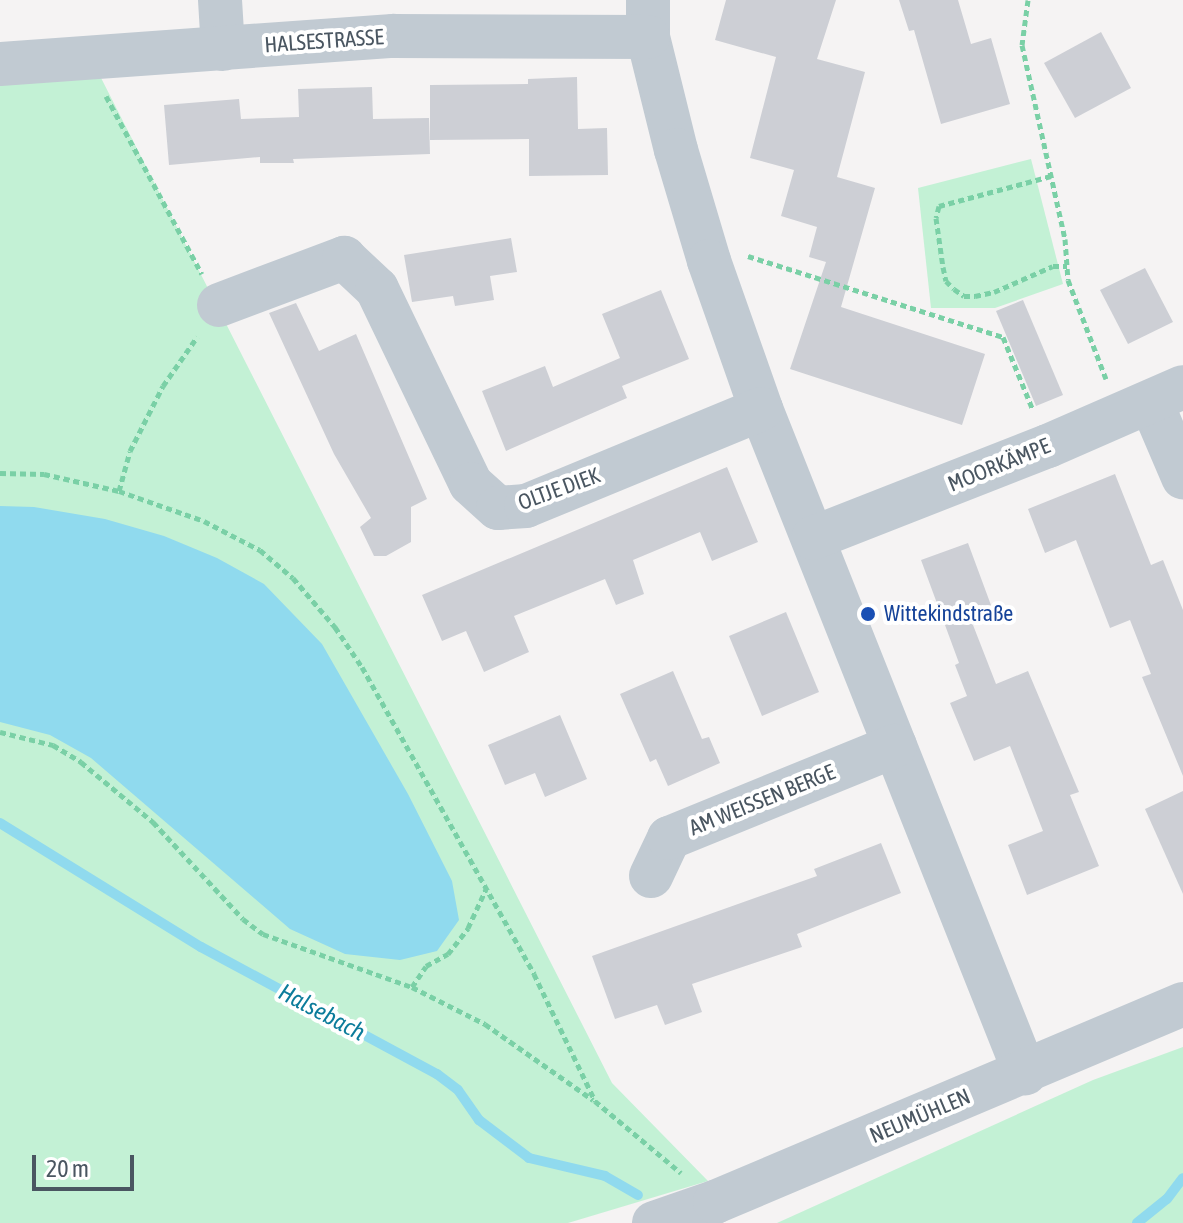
<!DOCTYPE html>
<meta charset="utf-8">
<style>
body{margin:0}
#map{position:relative;width:1183px;height:1223px;overflow:hidden;background:#f5f3f3;font-family:"Asap Condensed",sans-serif}
div>[style]{position:absolute}
[style*='--x']{left:calc(var(--x)*1px);top:calc(var(--y)*1px);width:calc(var(--w)*1px);rotate:calc(var(--a)*1deg)}
.green>*{inset:0;background:#c3f1d5}
.water>*{inset:0;background:#90daee}
.stream>*{height:10px;margin:-5px;padding:0 5px;transform-origin:5px;border-radius:5px;background:#90daee}
.building>*{inset:0;background:#cdcfd5}
.path>*{height:5px;margin-top:-2.5px;transform-origin:0;background:repeating-linear-gradient(90deg,#7ad0a6 0 6px,transparent 0 10px)}
.minor>*{height:44px;margin:-22px;padding:0 22px;transform-origin:22px;border-radius:22px;background:#c1cad2}
.dots>*{width:22px;height:22px;translate:-50% -50%;box-sizing:border-box;border:4px solid #fff;border-radius:50%}
span{translate:-50% -50%;white-space:nowrap;text-align:center;line-height:1.15;-webkit-text-stroke:8px #fff;paint-order:stroke}
.street-label{font-size:22px;color:#4a5661}
.transit-label{font-size:22px;color:#164399}
.left{translate:0 -50%;text-align:left}
.water-label{font-size:24px;color:#0c7c9b;font-style:italic}
.scale{position:absolute;left:32px;top:1155px;width:102px;height:36px;box-sizing:border-box;border:4px solid #4a5661;border-top:0;padding-left:10px;font-size:24px;line-height:28px;white-space:nowrap;color:#4a5661;-webkit-text-stroke:6px #fff;paint-order:stroke}
</style>
<div id="map">
<div class="green">
<div style="clip-path:polygon(97px 70px,612px 1083px,708px 1181px,568px 1223px,0 1223px,0 78px)"></div>
<div style="clip-path:polygon(1031px 159px,1063px 284px,995px 308px,931px 308px,918px 188px)"></div>
<div style="clip-path:polygon(1183px 1047px,1183px 1223px,777px 1223px,1093px 1080px)"></div>
</div>
<div class="water">
<div style="clip-path:polygon(0 506px,34px 507px,105px 519px,164px 536px,217px 558px,264px 584px,322px 644px,408px 794px,452px 881px,459px 920px,437px 951px,400px 960px,345px 954px,290px 929px,91px 758px,50px 735px,0 722px)"></div>
</div>
<div class="stream">
<div style="--x:0;--y:823;--w:236;--a:31.7"></div>
<div style="--x:201;--y:947;--w:268;--a:28.3"></div>
<div style="--x:437;--y:1074;--w:26;--a:37"></div>
<div style="--x:458;--y:1090;--w:37;--a:55"></div>
<div style="--x:479;--y:1120;--w:63;--a:37.2"></div>
<div style="--x:529;--y:1158;--w:78;--a:13.3"></div>
<div style="--x:605;--y:1176;--w:38;--a:30"></div>
<div style="--x:1137;--y:1223;--w:38;--a:-39"></div>
<div style="--x:1167;--y:1199;--w:26;--a:-53"></div>
</div>
<div class="building">
<div style="clip-path:polygon(726px 0,836px 0,817px 59px,865px 72px,837px 177px,875px 188px,841px 307px,985px 354px,962px 425px,790px 369px,826px 262px,809px 257px,817px 227px,781px 216px,794px 170px,750px 158px,776px 57px,715px 40px)"></div>
<div style="clip-path:polygon(899px 0,958px 0,971px 44px,991px 38px,1010px 104px,941px 124px,914px 30px,909px 31px)"></div>
<div style="clip-path:polygon(1101px 32px,1131px 88px,1075px 118px,1044px 63px)"></div>
<div style="clip-path:polygon(577px 77px,578px 129px,607px 128px,608px 175px,529px 176px,529px 139px,430px 140px,430px 85px,528px 84px,528px 79px)"></div>
<div style="clip-path:polygon(372px 87px,373px 119px,429px 118px,430px 154px,293px 159px,294px 163px,260px 163px,260px 157px,169px 165px,164px 105px,239px 99px,241px 119px,299px 117px,298px 89px)"></div>
<div style="clip-path:polygon(511px 238px,517px 272px,490px 276px,494px 300px,455px 306px,453px 296px,412px 302px,404px 255px)"></div>
<div style="clip-path:polygon(1145px 268px,1173px 322px,1128px 344px,1100px 290px)"></div>
<div style="clip-path:polygon(661px 290px,689px 359px,622px 386px,627px 398px,506px 451px,482px 391px,545px 366px,553px 387px,620px 358px,602px 314px)"></div>
<div style="clip-path:polygon(1023px 300px,1063px 395px,1036px 406px,996px 311px)"></div>
<div style="clip-path:polygon(296px 303px,319px 351px,356px 334px,427px 499px,411px 507px,411px 542px,386px 556px,374px 556px,360px 527px,371px 518px,334px 454px,269px 313px)"></div>
<div style="clip-path:polygon(727px 467px,758px 542px,712px 561px,700px 532px,633px 560px,644px 594px,616px 605px,605px 579px,514px 616px,529px 652px,484px 672px,466px 631px,442px 641px,422px 595px)"></div>
<div style="clip-path:polygon(1115px 474px,1151px 565px,1163px 560px,1183px 610px,1183px 776px,1142px 677px,1151px 674px,1130px 620px,1110px 628px,1076px 540px,1045px 553px,1028px 509px)"></div>
<div style="clip-path:polygon(968px 543px,995px 616px,973px 625px,996px 684px,1028px 671px,1079px 792px,1070px 795px,1099px 866px,1027px 895px,1008px 845px,1043px 831px,1010px 746px,974px 761px,950px 703px,967px 696px,955px 665px,959px 663px,921px 560px)"></div>
<div style="clip-path:polygon(786px 612px,819px 692px,762px 716px,729px 636px)"></div>
<div style="clip-path:polygon(673px 671px,702px 739px,709px 737px,720px 763px,668px 786px,656px 759px,650px 762px,620px 694px)"></div>
<div style="clip-path:polygon(560px 715px,587px 779px,545px 797px,535px 773px,505px 785px,488px 745px)"></div>
<div style="clip-path:polygon(1183px 791px,1183px 894px,1145px 809px)"></div>
<div style="clip-path:polygon(881px 843px,901px 893px,797px 934px,802px 947px,692px 984px,702px 1012px,665px 1025px,657px 1005px,615px 1019px,592px 956px,817px 876px,814px 869px)"></div>
</div>
<div class="path">
<div style="--x:1028;--y:0;--w:45;--a:97.6"></div>
<div style="--x:1022;--y:45;--w:199;--a:77.5"></div>
<div style="--x:1065;--y:239;--w:41;--a:85.8"></div>
<div style="--x:1068;--y:280;--w:106;--a:69"></div>
<div style="--x:106;--y:96;--w:202;--a:61.7"></div>
<div style="--x:1051;--y:176;--w:116;--a:165"></div>
<div style="--x:939;--y:206;--w:12;--a:104"></div>
<div style="--x:936;--y:218;--w:49;--a:81.9"></div>
<div style="--x:943;--y:267;--w:14;--a:78"></div>
<div style="--x:946;--y:281;--w:11;--a:45"></div>
<div style="--x:954;--y:289;--w:12;--a:35"></div>
<div style="--x:964;--y:296;--w:11;--a:0"></div>
<div style="--x:975;--y:296;--w:19;--a:-12"></div>
<div style="--x:994;--y:292;--w:64;--a:-23.8"></div>
<div style="--x:1053;--y:266;--w:14;--a:0"></div>
<div style="--x:748;--y:256;--w:268;--a:17.6"></div>
<div style="--x:1003;--y:337;--w:79;--a:67.7"></div>
<div style="--x:0;--y:473;--w:44;--a:1.3"></div>
<div style="--x:44;--y:474;--w:77;--a:12.8"></div>
<div style="--x:119;--y:491;--w:41;--a:-74.6"></div>
<div style="--x:130;--y:451;--w:73;--a:-63.1"></div>
<div style="--x:163;--y:386;--w:60;--a:-55.2"></div>
<div style="--x:119;--y:491;--w:90;--a:19.4"></div>
<div style="--x:204;--y:521;--w:63;--a:27.4"></div>
<div style="--x:260;--y:550;--w:43;--a:40.3"></div>
<div style="--x:293;--y:578;--w:65;--a:49.4"></div>
<div style="--x:335;--y:627;--w:48;--a:56"></div>
<div style="--x:362;--y:667;--w:352;--a:60.7"></div>
<div style="--x:534;--y:974;--w:141;--a:64.3"></div>
<div style="--x:595;--y:1101;--w:112;--a:39.9"></div>
<div style="--x:0;--y:732;--w:55;--a:13.8"></div>
<div style="--x:53;--y:745;--w:33;--a:31"></div>
<div style="--x:81;--y:762;--w:94;--a:39.8"></div>
<div style="--x:153;--y:822;--w:132;--a:47.1"></div>
<div style="--x:243;--y:919;--w:25;--a:37"></div>
<div style="--x:263;--y:934;--w:158;--a:19.6"></div>
<div style="--x:412;--y:987;--w:82;--a:26.9"></div>
<div style="--x:485;--y:1024;--w:132;--a:35.1"></div>
<div style="--x:412;--y:987;--w:25;--a:-56"></div>
<div style="--x:426;--y:966;--w:25;--a:-29"></div>
<div style="--x:448;--y:954;--w:33;--a:-52"></div>
<div style="--x:468;--y:928;--w:43;--a:-65.2"></div>
</div>
<div class="minor">
<div style="--x:220;--y:0;--w:49;--a:86.5"></div>
<div style="--x:648;--y:0;--w:37;--a:90"></div>
<div style="--x:648;--y:37;--w:116;--a:76.1"></div>
<div style="--x:676;--y:150;--w:116;--a:73.4"></div>
<div style="--x:709;--y:261;--w:157;--a:70.6"></div>
<div style="--x:761;--y:409;--w:715;--a:68.32"></div>
<div style="--x:0;--y:64;--w:394;--a:-4.1"></div>
<div style="--x:393;--y:36;--w:255;--a:0.2"></div>
<div style="--x:219;--y:305;--w:134;--a:-20.6"></div>
<div style="--x:344;--y:258;--w:45;--a:43.2"></div>
<div style="--x:377;--y:289;--w:216;--a:64.3"></div>
<div style="--x:471;--y:484;--w:36;--a:42"></div>
<div style="--x:498;--y:508;--w:28;--a:-4"></div>
<div style="--x:526;--y:506;--w:254;--a:-22.4"></div>
<div style="--x:1151;--y:402;--w:82;--a:66.9"></div>
<div style="--x:813;--y:538;--w:252;--a:-21.4"></div>
<div style="--x:1048;--y:446;--w:147;--a:-23.6"></div>
<div style="--x:651;--y:876;--w:42;--a:-64.7"></div>
<div style="--x:669;--y:838;--w:244;--a:-22.2"></div>
<div style="--x:654;--y:1223;--w:65;--a:-19"></div>
<div style="--x:715;--y:1202;--w:508;--a:-22.93"></div>
</div>
<div class="dots">
<div style="left:868px;top:614px;background:#1a4fb4"></div>
</div>
<div class="street-label">
<span style="left:324px;top:41px;rotate:-4deg">HALSESTRASSE</span>
<span style="left:999px;top:465px;rotate:-22deg">MOORKÄMPE</span>
<span style="left:559px;top:489px;rotate:-20deg">OLTJE DIEK</span>
<span style="left:762px;top:800px;rotate:-22deg">AM WEISSEN BERGE</span>
<span style="left:920px;top:1116px;rotate:-23deg">NEUMÜHLEN</span>
</div>
<div class="transit-label">
<span class="left" style="left:884px;top:614px">Wittekindstraße</span>
</div>
<div class="water-label">
<span style="left:322px;top:1012px;rotate:28deg">Halsebach</span>
</div>
<div class="scale">20 m</div>
</div>
